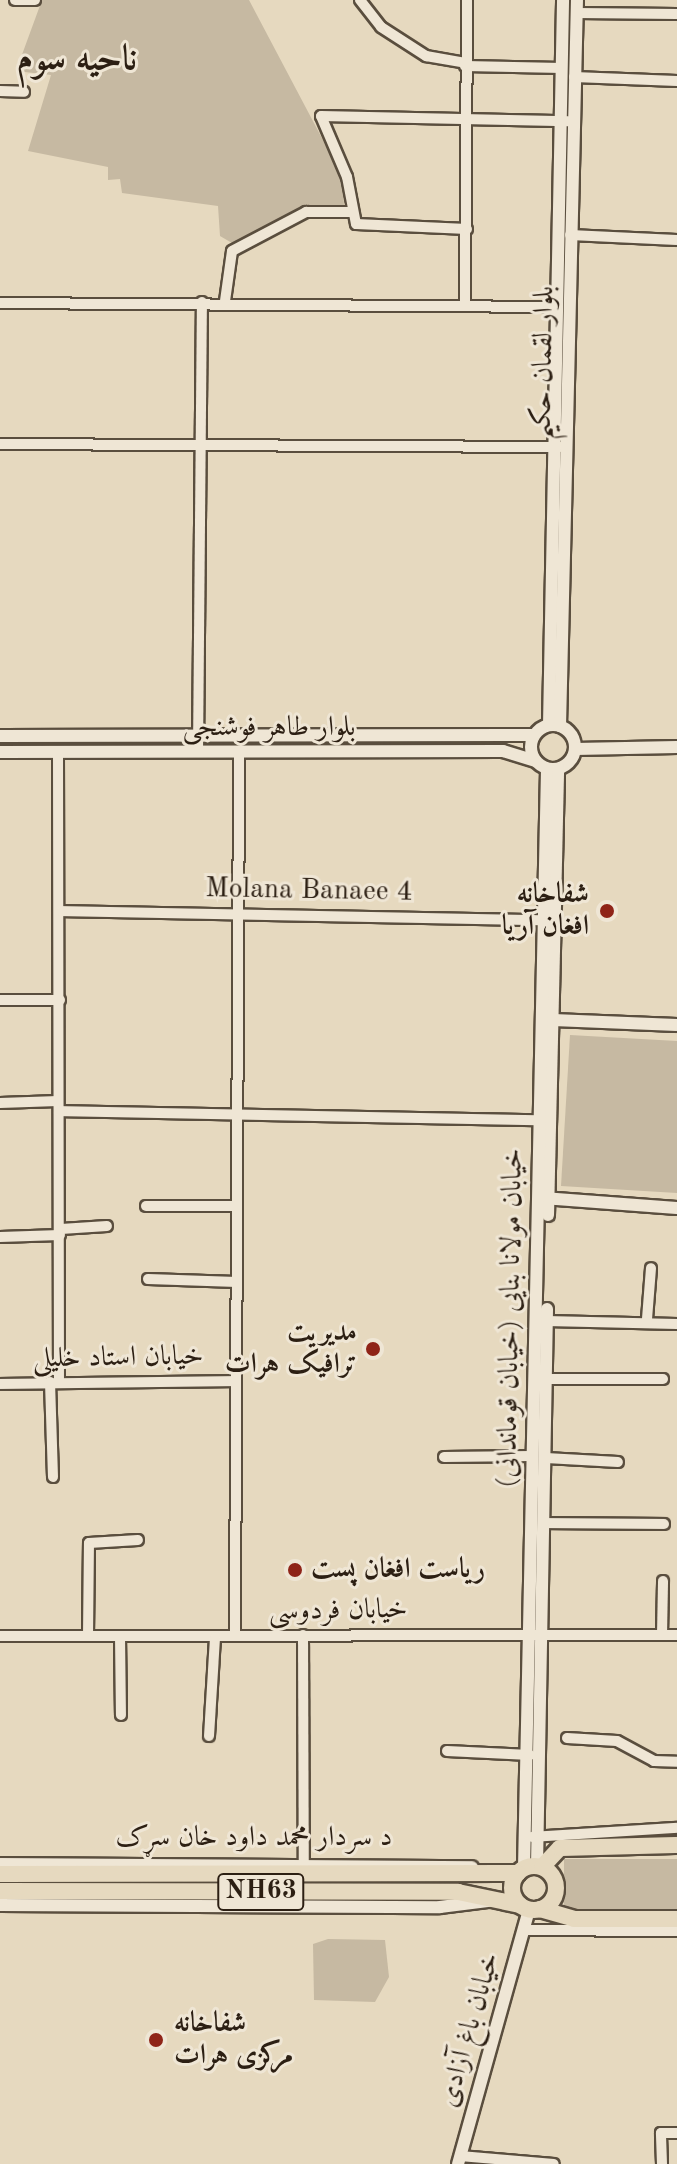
<!DOCTYPE html>
<meta charset="utf-8">
<style>
body{margin:0}
#map{position:relative;width:677px;height:2164px;overflow:hidden;background:#e6d9bf;font-family:"Old Standard TT",Amiri,serif}
div>[style]{position:absolute}
[style*='--x']{left:calc(var(--x)*1px);top:calc(var(--y)*1px);width:calc(var(--w)*1px);rotate:calc(var(--a)*1deg)}
.green>*{inset:0;background:#c6b9a2}
.roads{filter:drop-shadow(2px 0 #5a4e3e) drop-shadow(-2px 0 #5a4e3e) drop-shadow(0 2px #5a4e3e) drop-shadow(0 -2px #5a4e3e)}
.minor>*{height:10px;margin:-5px;padding:0 5px;transform-origin:5px;border-radius:5px;background:#efe6d5}
.tertiary>*{height:12px;margin:-6px;padding:0 6px;transform-origin:6px;border-radius:6px;background:#efe6d5}
.tertiary>.ring{margin:-6px;padding:0;box-sizing:content-box;background:none;border:12px solid #efe6d5;border-radius:50%}
.trunk>*{height:16px;margin:-8px;padding:0 8px;transform-origin:8px;border-radius:8px;background:#e6d9bf}
.trunk>.ring{margin:-8px;padding:0;box-sizing:content-box;background:none;border:16px solid #e6d9bf;border-radius:50%}
.dots>*{width:22px;height:22px;translate:-50% -50%;box-sizing:border-box;border:4px solid #efe6d5;border-radius:50%}
span{translate:-50% -50%;white-space:nowrap;text-align:center;line-height:1.15;-webkit-text-stroke:6px #efe6d5;paint-order:stroke}
.shield-label span{padding:2px 6px;background:#efe6d5;border:2px solid;border-radius:6px;-webkit-text-stroke-width:0}
.shield-label{font-size:26px;color:#2c1f13;font-weight:700}
.street-label{font-size:28px;color:#2c1f13}
.poi-label{font-size:28px;color:#2c1f13;font-weight:700}
.right{translate:-100% -50%;text-align:right}
.left{translate:0 -50%;text-align:left}
.district-label{font-size:36px;color:#2c1f13;font-weight:700}
</style>
<div id="map">
<div class="green">
<div style="clip-path:polygon(42px 0,249px 0,343px 178px,344px 207px,301px 209px,232px 243px,220px 236px,218px 206px,122px 193px,120px 179px,108px 180px,108px 167px,28px 151px,51px 75px,16px 71px)"></div>
<div style="clip-path:polygon(570px 1035px,677px 1041px,677px 1193px,561px 1186px)"></div>
<div style="clip-path:polygon(564px 1859px,677px 1859px,677px 1910px,564px 1910px)"></div>
<div style="clip-path:polygon(328px 1939px,385px 1940px,389px 1977px,375px 2002px,314px 2000px,313px 1944px)"></div>
</div>
<div class="roads">
<div class="minor">
<div style="--x:15;--y:0;--w:20;--a:0"></div>
<div style="--x:360;--y:0;--w:34;--a:52"></div>
<div style="--x:381;--y:27;--w:54;--a:32.8"></div>
<div style="--x:426;--y:56;--w:40;--a:10"></div>
<div style="--x:577;--y:13;--w:100;--a:0.6"></div>
<div style="--x:465;--y:66;--w:97;--a:1.2"></div>
<div style="--x:574;--y:77;--w:103;--a:2.2"></div>
<div style="--x:0;--y:91;--w:24;--a:2"></div>
<div style="--x:467;--y:229;--w:111;--a:-177.4"></div>
<div style="--x:356;--y:224;--w:48;--a:-100.8"></div>
<div style="--x:347;--y:177;--w:66;--a:-113.1"></div>
<div style="--x:321;--y:116;--w:247;--a:1.2"></div>
<div style="--x:570;--y:235;--w:107;--a:2.7"></div>
<div style="--x:225;--y:301;--w:50;--a:-82"></div>
<div style="--x:232;--y:251;--w:84;--a:-27.8"></div>
<div style="--x:306;--y:212;--w:45;--a:0"></div>
<div style="--x:465;--y:301;--w:301;--a:-89.6"></div>
<div style="--x:0;--y:303;--w:558;--a:0.41"></div>
<div style="--x:0;--y:444;--w:560;--a:0.31"></div>
<div style="--x:58;--y:752;--w:630;--a:89.91"></div>
<div style="--x:198;--y:752;--w:450;--a:-89.5"></div>
<div style="--x:62;--y:911;--w:487;--a:1.1"></div>
<div style="--x:0;--y:1000;--w:60;--a:0"></div>
<div style="--x:0;--y:1103;--w:58;--a:-2"></div>
<div style="--x:59;--y:1111;--w:486;--a:1.1"></div>
<div style="--x:146;--y:1206;--w:91;--a:0"></div>
<div style="--x:61;--y:1229;--w:46;--a:-3.7"></div>
<div style="--x:0;--y:1237;--w:60;--a:-1.9"></div>
<div style="--x:148;--y:1279;--w:89;--a:1.9"></div>
<div style="--x:647;--y:1319;--w:51;--a:-85.5"></div>
<div style="--x:546;--y:1321;--w:131;--a:1.3"></div>
<div style="--x:546;--y:1379;--w:117;--a:0"></div>
<div style="--x:50;--y:1382;--w:95;--a:88.2"></div>
<div style="--x:0;--y:1384;--w:236;--a:-0.7"></div>
<div style="--x:444;--y:1457;--w:87;--a:-0.7"></div>
<div style="--x:546;--y:1458;--w:72;--a:3.2"></div>
<div style="--x:543;--y:1523;--w:121;--a:0.5"></div>
<div style="--x:303;--y:1635;--w:238;--a:89.8"></div>
<div style="--x:662;--y:1635;--w:54;--a:-88.9"></div>
<div style="--x:0;--y:1636;--w:677;--a:-0.08"></div>
<div style="--x:88;--y:1636;--w:93;--a:-89.4"></div>
<div style="--x:89;--y:1543;--w:49;--a:-3.5"></div>
<div style="--x:120;--y:1636;--w:79;--a:89.3"></div>
<div style="--x:235;--y:1636;--w:884;--a:-89.74"></div>
<div style="--x:209;--y:1736;--w:99;--a:-86.5"></div>
<div style="--x:567;--y:1738;--w:50;--a:3.4"></div>
<div style="--x:617;--y:1741;--w:42;--a:28.4"></div>
<div style="--x:654;--y:1761;--w:23;--a:2"></div>
<div style="--x:447;--y:1751;--w:83;--a:2.8"></div>
<div style="--x:532;--y:1837;--w:145;--a:-3.6"></div>
<div style="--x:523;--y:1930;--w:154;--a:0.4"></div>
<div style="--x:460;--y:2156;--w:94;--a:4.9"></div>
<div style="--x:662;--y:2164;--w:31;--a:-92"></div>
<div style="--x:661;--y:2133;--w:16;--a:0"></div>
</div>
<div class="tertiary">
<div class="ring" style="left:531px;top:725px;width:32px;height:32px"></div>
<div style="--x:549;--y:725;--w:725;--a:-88.89"></div>
<div style="--x:560;--y:726;--w:726;--a:-88.66"></div>
<div style="--x:0;--y:736;--w:534;--a:-0.11"></div>
<div style="--x:575;--y:749;--w:102;--a:-1.1"></div>
<div style="--x:0;--y:752;--w:503;--a:-0.11"></div>
<div style="--x:503;--y:751;--w:34;--a:17"></div>
<div style="--x:553;--y:1020;--w:124;--a:2.3"></div>
<div style="--x:543;--y:1198;--w:134;--a:4.3"></div>
<div style="--x:548;--y:1215;--w:446;--a:-88.7"></div>
<div style="--x:0;--y:1864;--w:472;--a:0.4"></div>
<div style="--x:537;--y:1866;--w:557;--a:-88.97"></div>
<div style="--x:524;--y:1868;--w:1099;--a:-88.8"></div>
<div style="--x:0;--y:1905;--w:440;--a:0.3"></div>
<div style="--x:440;--y:1907;--w:56;--a:-7.1"></div>
<div style="--x:458;--y:2164;--w:265;--a:-74.4"></div>
</div>
<div class="trunk">
<div class="ring" style="left:512px;top:1866px;width:28px;height:28px"></div>
<div style="--x:542;--y:1867;--w:26;--a:-47"></div>
<div style="--x:560;--y:1848;--w:117;--a:-1.5"></div>
<div style="--x:0;--y:1874;--w:518;--a:-0.11"></div>
<div style="--x:0;--y:1891;--w:458;--a:0.1"></div>
<div style="--x:458;--y:1892;--w:63;--a:11.8"></div>
<div style="--x:540;--y:1909;--w:35;--a:16"></div>
<div style="--x:574;--y:1919;--w:103;--a:0"></div>
</div>
</div>
<div class="dots">
<div style="left:607px;top:911px;background:#8f2418"></div>
<div style="left:373px;top:1349px;background:#8f2418"></div>
<div style="left:295px;top:1570px;background:#8f2418"></div>
<div style="left:156px;top:2040px;background:#8f2418"></div>
</div>
<div class="shield-label">
<span style="left:261px;top:1892px">NH63</span>
</div>
<div class="street-label">
<span style="left:544px;top:363px;rotate:-89deg">بلوار لقمان حکیم</span>
<span style="left:269px;top:728px">بلوار طاهر فوشنجی</span>
<span style="left:309px;top:891px;rotate:1deg">Molana Banaee 4</span>
<span style="left:511px;top:1318px;rotate:-89deg">خیابان مولانا بنایی (خیابان قوماندانی)</span>
<span style="left:118px;top:1358px;rotate:-1deg">خیابان استاد خلیلی</span>
<span style="left:338px;top:1611px;rotate:-1deg">خیابان فردوسی</span>
<span style="left:254px;top:1838px">د سردار محمد داود خان سړک</span>
<span style="left:470px;top:2030px;rotate:-74deg">خیابان باغ آزادی</span>
</div>
<div class="poi-label">
<span class="right" style="left:589px;top:911px">شفاخانه<br>افغان آریا</span>
<span class="right" style="left:357px;top:1349px">مدیریت<br>ترافیک هرات</span>
<span class="left" style="left:311px;top:1570px">ریاست افغان پست</span>
<span class="left" style="left:174px;top:2040px">شفاخانه<br>مرکزی هرات</span>
</div>
<div class="district-label">
<span style="left:77px;top:61px">ناحیه سوم</span>
</div>
</div>
